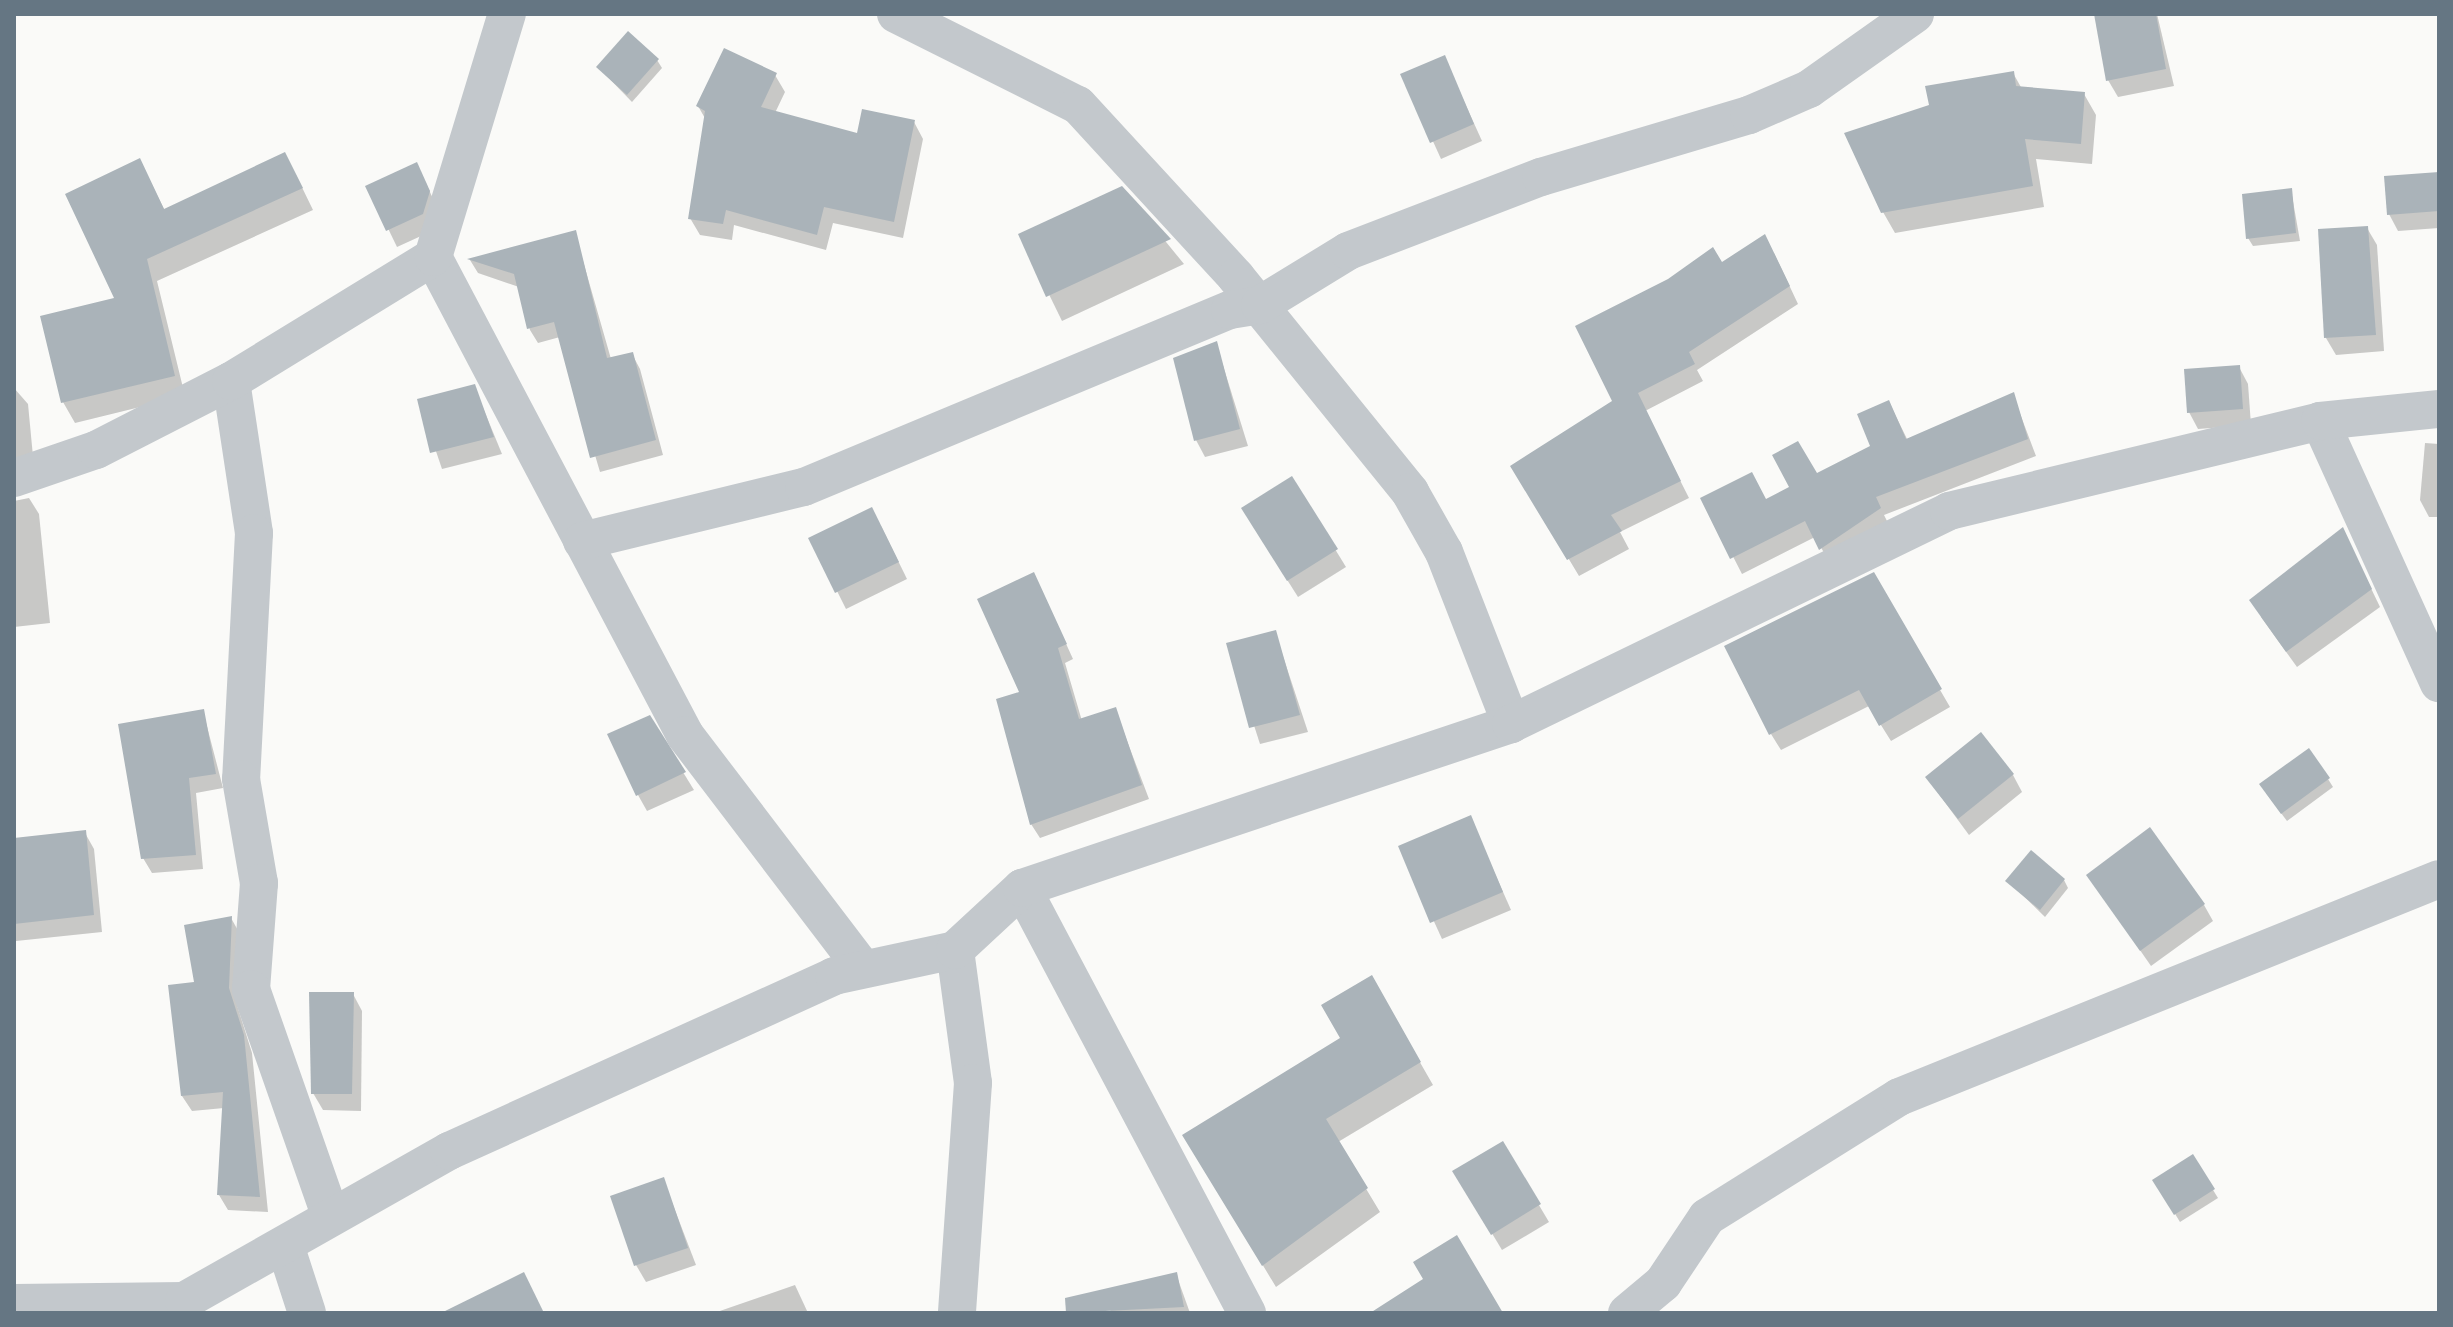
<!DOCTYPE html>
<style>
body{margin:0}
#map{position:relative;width:2453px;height:1327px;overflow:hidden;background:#fafaf8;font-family:"IBM Plex Sans",sans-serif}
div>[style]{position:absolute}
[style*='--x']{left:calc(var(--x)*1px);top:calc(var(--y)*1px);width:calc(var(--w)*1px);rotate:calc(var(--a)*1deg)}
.shadow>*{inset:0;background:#0003}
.building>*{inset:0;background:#aab3b9}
.street>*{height:38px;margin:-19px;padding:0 19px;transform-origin:19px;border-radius:19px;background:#c3c8cc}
span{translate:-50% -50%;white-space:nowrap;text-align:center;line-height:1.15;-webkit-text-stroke:8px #fff;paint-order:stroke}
.frame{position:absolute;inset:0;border:16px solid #657683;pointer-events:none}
</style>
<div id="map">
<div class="shadow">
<div style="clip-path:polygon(2124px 14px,2157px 14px,2174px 86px,2118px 97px,2108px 80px)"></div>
<div style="clip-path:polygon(1444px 57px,1482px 141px,1441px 159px,1403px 75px)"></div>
<div style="clip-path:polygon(657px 60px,662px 68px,632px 102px,598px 67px)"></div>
<div style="clip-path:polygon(2013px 73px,2022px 89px,2084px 94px,2096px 115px,2092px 164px,2036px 159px,2044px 207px,1895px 233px,1883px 212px,1931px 106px)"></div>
<div style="clip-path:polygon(775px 75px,785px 92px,775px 113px,859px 136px,914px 122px,923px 139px,903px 238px,833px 223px,826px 250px,734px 225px,732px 240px,700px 235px,690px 218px,706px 120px,698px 106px)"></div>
<div style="clip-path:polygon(140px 161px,165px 211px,296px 175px,313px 210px,157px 281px,185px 396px,75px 423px,63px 402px,117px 299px)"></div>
<div style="clip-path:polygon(2439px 174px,2439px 228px,2398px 231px,2389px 214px)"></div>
<div style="clip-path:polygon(425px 181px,438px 210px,432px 231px,397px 247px,368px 187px)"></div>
<div style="clip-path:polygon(1122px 188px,1184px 264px,1062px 321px,1020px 235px)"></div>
<div style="clip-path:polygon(2291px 190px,2300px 241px,2253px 246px,2248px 238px)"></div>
<div style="clip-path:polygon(2367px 228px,2377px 245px,2384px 351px,2336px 355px,2326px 338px,2320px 231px)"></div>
<div style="clip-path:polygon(575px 233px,611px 359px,632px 354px,640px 369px,663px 455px,600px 472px,560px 337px,538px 343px,530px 330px,563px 318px,530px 330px,519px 287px,478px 273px,470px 260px)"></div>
<div style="clip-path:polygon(1774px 253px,1798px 304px,1697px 370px,1703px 381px,1645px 411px,1689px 498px,1620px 532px,1629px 549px,1579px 576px,1513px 466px,1615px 402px,1721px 265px)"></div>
<div style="clip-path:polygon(1216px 343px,1248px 446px,1205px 457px,1196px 440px)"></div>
<div style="clip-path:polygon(2239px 367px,2248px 384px,2251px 425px,2198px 429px,2189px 412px)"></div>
<div style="clip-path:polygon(474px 386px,502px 454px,442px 469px,419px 401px)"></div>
<div style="clip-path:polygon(14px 388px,28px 404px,34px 467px,14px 476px)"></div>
<div style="clip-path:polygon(2013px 395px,2036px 456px,1884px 515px,1889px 525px,1831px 565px,1815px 537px,1742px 574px,1703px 498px,1766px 501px,1873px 447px,1889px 402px,1908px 441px)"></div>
<div style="clip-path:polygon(2425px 443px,2439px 444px,2439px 517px,2429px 517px,2420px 500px)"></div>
<div style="clip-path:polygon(1292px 479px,1346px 567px,1298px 597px,1253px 526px)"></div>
<div style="clip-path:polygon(29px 498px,39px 514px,50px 623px,14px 627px,14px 501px)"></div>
<div style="clip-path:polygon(881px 526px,907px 579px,846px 609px,811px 539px)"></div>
<div style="clip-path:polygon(2343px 530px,2380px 607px,2297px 667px,2261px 617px)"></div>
<div style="clip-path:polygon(1873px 575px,1950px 707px,1891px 741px,1869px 706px,1781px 750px,1771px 734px)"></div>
<div style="clip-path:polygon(1041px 589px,1073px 659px,1065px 663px,1082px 721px,1115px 709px,1149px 799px,1040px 838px,1031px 824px,1022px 694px)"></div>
<div style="clip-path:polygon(1275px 632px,1308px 732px,1260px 744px,1228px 645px)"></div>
<div style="clip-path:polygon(203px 711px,223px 788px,196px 793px,203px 869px,152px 873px,143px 858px)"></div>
<div style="clip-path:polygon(649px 717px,694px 790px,647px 811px,638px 795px)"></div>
<div style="clip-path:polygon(2013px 775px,2022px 792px,1969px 835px,1927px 778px)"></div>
<div style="clip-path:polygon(2328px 779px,2333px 787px,2287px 821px,2266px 793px)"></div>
<div style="clip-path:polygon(1470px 817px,1511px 910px,1442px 939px,1400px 847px)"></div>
<div style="clip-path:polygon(85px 833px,94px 849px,102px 932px,16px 941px,14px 840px)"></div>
<div style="clip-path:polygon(2088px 875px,2204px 905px,2213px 921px,2151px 966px)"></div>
<div style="clip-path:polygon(2064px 880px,2068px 888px,2045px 917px,2008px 881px)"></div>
<div style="clip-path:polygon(231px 918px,240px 934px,237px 1005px,252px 1053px,268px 1212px,228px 1210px,219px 1195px,224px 1108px,192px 1111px,182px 1096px,196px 984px)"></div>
<div style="clip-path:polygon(1371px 977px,1433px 1085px,1338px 1142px,1380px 1212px,1276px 1287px,1198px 1158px,1343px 1038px)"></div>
<div style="clip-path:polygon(353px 994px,362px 1011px,361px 1111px,323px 1110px,313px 1093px)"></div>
<div style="clip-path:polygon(1502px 1143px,1549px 1222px,1502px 1250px,1455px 1172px)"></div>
<div style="clip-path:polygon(2192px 1156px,2218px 1198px,2180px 1222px,2155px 1181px)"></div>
<div style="clip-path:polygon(663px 1179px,696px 1265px,646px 1282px,636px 1265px)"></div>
<div style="clip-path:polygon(1176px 1274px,1190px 1313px,1111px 1313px,1106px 1290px)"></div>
<div style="clip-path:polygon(795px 1285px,808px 1313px,714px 1313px)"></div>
</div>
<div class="building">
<div style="clip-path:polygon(2094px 14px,2156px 14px,2166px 69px,2106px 81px)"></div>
<div style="clip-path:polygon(628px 31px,659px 59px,627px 95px,596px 67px)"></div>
<div style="clip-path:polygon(724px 48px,777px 73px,761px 107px,857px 133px,862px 109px,915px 120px,894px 222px,824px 207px,817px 235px,726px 210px,723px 224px,688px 219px,705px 111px,696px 106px)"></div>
<div style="clip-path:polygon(1445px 55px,1474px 124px,1430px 143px,1400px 74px)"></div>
<div style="clip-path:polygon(2014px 71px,2016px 86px,2085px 92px,2081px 144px,2025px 139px,2033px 186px,1881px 213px,1844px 133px,1929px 105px,1925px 86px)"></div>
<div style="clip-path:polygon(285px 152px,303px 188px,147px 259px,175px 376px,61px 403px,40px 316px,114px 298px,65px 194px,140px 158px,164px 209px)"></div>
<div style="clip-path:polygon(417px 162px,430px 191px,423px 214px,386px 231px,365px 186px)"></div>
<div style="clip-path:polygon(2439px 172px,2439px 211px,2387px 215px,2384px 176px)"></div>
<div style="clip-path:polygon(1122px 186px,1171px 239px,1046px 297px,1018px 234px)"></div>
<div style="clip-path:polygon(2292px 188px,2296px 233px,2246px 239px,2242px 194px)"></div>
<div style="clip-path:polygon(2368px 226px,2376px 335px,2324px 338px,2318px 229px)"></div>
<div style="clip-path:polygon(576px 230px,607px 358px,633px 352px,656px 440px,590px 458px,554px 322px,527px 329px,514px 274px,467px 259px)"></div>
<div style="clip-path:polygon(1765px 234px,1790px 286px,1689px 352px,1695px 364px,1638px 393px,1681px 481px,1611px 515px,1622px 531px,1567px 560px,1510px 466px,1612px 401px,1575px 326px,1668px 279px,1713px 247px,1722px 262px)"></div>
<div style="clip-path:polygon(1217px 341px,1240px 429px,1194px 441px,1173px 358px)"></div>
<div style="clip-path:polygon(2240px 365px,2243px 409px,2187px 413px,2184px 369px)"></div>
<div style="clip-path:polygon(475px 384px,494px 437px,430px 453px,417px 399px)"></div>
<div style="clip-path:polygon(2014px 392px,2028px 439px,1876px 497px,1881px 508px,1819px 550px,1805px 521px,1730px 559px,1700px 498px,1752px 472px,1766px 499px,1789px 487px,1772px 455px,1798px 441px,1817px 473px,1870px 446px,1857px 414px,1889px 400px,1906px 439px)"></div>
<div style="clip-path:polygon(1292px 476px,1338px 549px,1287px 581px,1241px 508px)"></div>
<div style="clip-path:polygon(872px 507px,899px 562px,835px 593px,808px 538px)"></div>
<div style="clip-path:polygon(2343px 527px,2372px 589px,2286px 652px,2249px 600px)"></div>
<div style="clip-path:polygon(1034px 572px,1067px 644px,1058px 648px,1079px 719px,1116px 707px,1142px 785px,1030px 825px,996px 699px,1019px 692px,977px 599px)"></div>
<div style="clip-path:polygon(1874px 572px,1942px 689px,1879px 726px,1859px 690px,1769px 735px,1724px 646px)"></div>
<div style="clip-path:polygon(1276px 630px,1300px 715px,1249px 728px,1226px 643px)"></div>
<div style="clip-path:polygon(204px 709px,216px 774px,189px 778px,196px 855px,141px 859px,118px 724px)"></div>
<div style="clip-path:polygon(650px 715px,686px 772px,636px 796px,607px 734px)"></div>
<div style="clip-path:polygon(1981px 732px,2014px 774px,1958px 819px,1925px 777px)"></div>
<div style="clip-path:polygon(2309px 748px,2330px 778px,2281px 814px,2259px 784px)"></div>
<div style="clip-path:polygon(1471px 815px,1503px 892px,1430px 923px,1398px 846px)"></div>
<div style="clip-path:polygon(2150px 827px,2205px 904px,2140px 951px,2086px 875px)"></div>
<div style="clip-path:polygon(86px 830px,94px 915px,14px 924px,14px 838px)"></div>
<div style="clip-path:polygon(2031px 850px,2065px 879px,2040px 910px,2005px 881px)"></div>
<div style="clip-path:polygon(232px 916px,229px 988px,244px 1035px,260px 1197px,217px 1195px,223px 1092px,181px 1096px,168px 985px,194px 982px,184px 925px)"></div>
<div style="clip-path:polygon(1372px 975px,1421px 1062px,1326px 1119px,1368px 1188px,1262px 1266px,1182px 1135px,1340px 1038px,1321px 1005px)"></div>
<div style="clip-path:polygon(309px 992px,354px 992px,352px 1094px,311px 1094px)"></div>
<div style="clip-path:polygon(1503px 1141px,1541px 1204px,1491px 1235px,1452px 1171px)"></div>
<div style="clip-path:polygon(2193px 1154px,2215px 1189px,2174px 1215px,2152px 1180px)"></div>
<div style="clip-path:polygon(664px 1177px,688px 1248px,634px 1266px,610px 1196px)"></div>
<div style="clip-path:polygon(1457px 1235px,1503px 1313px,1370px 1313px,1423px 1279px,1413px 1262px)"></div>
<div style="clip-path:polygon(524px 1272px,544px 1313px,441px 1313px)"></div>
<div style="clip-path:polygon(1177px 1272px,1184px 1307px,1066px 1313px,1065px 1298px)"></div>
</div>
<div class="street">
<div style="--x:896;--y:14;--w:203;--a:26.6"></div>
<div style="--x:1078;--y:105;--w:234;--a:47.4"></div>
<div style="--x:1236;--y:277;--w:277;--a:51"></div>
<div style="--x:1410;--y:492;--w:69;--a:60.5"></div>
<div style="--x:1444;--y:552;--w:185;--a:68.7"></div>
<div style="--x:433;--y:257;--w:540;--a:62.2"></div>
<div style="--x:685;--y:735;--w:290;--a:52.7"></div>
<div style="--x:231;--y:381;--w:154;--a:81.4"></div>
<div style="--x:254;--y:533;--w:246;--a:93"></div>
<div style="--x:241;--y:779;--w:106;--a:80.2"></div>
<div style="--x:259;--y:883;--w:106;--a:94.3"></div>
<div style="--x:251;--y:989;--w:238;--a:70.7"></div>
<div style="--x:2320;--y:421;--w:288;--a:65.6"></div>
<div style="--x:14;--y:478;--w:87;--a:-18.9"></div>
<div style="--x:96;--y:450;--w:152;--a:-27.1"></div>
<div style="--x:231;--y:381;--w:237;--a:-31.5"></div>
<div style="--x:433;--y:257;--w:254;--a:-73.1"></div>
<div style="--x:582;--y:541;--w:228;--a:-13.7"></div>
<div style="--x:804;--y:487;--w:461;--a:-22.6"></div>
<div style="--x:1230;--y:310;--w:30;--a:-9"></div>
<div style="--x:1260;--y:305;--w:103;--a:-31.5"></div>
<div style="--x:1348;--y:251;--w:207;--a:-21"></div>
<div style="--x:1541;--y:177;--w:217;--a:-16.6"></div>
<div style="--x:1749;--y:115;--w:65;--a:-23.4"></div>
<div style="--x:1809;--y:89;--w:130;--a:-35.3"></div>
<div style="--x:1022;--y:888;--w:481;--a:62.1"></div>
<div style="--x:955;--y:950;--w:134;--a:82.3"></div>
<div style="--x:973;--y:1083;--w:231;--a:94"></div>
<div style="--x:286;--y:1248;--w:68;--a:72.1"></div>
<div style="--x:14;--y:1303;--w:170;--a:-0.7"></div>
<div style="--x:184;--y:1301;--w:305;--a:-29.5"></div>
<div style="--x:449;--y:1151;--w:423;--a:-24.4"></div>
<div style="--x:834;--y:976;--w:124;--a:-12.1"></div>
<div style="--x:955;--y:950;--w:91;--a:-42.8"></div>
<div style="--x:1022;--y:888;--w:516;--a:-18.54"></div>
<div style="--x:1511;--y:724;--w:487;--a:-25.9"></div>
<div style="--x:1949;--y:511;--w:382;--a:-13.6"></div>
<div style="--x:2320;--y:421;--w:120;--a:-5.8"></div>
<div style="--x:1627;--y:1313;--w:47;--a:-39.8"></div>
<div style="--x:1663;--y:1283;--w:79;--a:-56.3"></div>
<div style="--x:1707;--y:1217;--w:226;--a:-32"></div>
<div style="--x:1899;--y:1097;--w:582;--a:-21.98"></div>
</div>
<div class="frame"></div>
</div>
